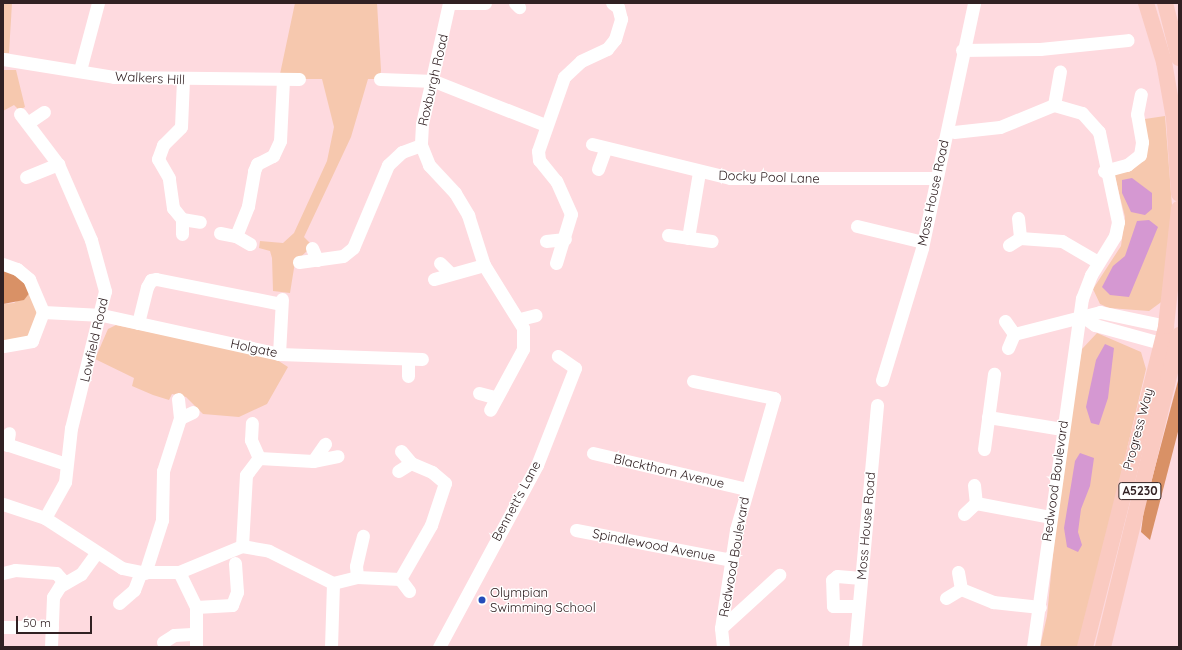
<!DOCTYPE html>
<style>
body{margin:0}
#map{position:relative;width:1182px;height:650px;overflow:hidden;background:#fedadf;font-family:Quicksand,sans-serif}
div>[style]{position:absolute}
[style*='--x']{left:calc(var(--x)*1px);top:calc(var(--y)*1px);width:calc(var(--w)*1px);rotate:calc(var(--a)*1deg)}
.green>*{inset:0;background:#f6c8ae}
.forest>*{inset:0;background:#d99166}
.water>*{inset:0;background:#d598d2}
.minor>*{height:13px;margin:-6.5px;padding:0 6.5px;transform-origin:6.5px;border-radius:6.5px;background:#fff}
.major>*{height:16px;margin:-8px;padding:0 8px;transform-origin:8px;border-radius:8px;background:#facac1}
.dots>*{width:11px;height:11px;translate:-50% -50%;box-sizing:border-box;border:2px solid #fff;border-radius:50%}
span{translate:-50% -50%;white-space:nowrap;text-align:center;line-height:1.15;-webkit-text-stroke:3px #fff;paint-order:stroke}
.shield-label span{padding:1px 3px;background:#fff;border:1px solid;border-radius:3px;-webkit-text-stroke-width:0}
.shield-label{font-size:12px;color:#312123;font-weight:700}
.street-label{font-size:13px;color:#312123}
.poi-label{font-size:13px;color:#312123}
.left{translate:0 -50%;text-align:left}
.frame{position:absolute;inset:0;border:4px solid #312123;pointer-events:none}
.scale{position:absolute;left:16px;top:616px;width:76px;height:18px;box-sizing:border-box;border:2px solid #312123;border-top:0;padding-left:5px;font-size:12px;line-height:14px;white-space:nowrap;color:#312123;-webkit-text-stroke:3px #fff;paint-order:stroke}
</style>
<div id="map">
<div class="green">
<div style="clip-path:polygon(3px 3px,12px 3px,9px 53px,3px 53px)"></div>
<div style="clip-path:polygon(295px 3px,377px 3px,381px 70px,380px 79px,368px 79px,351px 137px,304px 237px,310px 243px,307px 251px,295px 262px,290px 293px,273px 291px,272px 258px,270px 251px,259px 248px,260px 241px,283px 243px,294px 233px,327px 161px,334px 127px,322px 79px,301px 79px,301px 73px,280px 74px)"></div>
<div style="clip-path:polygon(3px 70px,16px 70px,25px 107px,19px 110px,14px 105px,3px 111px)"></div>
<div style="clip-path:polygon(1165px 116px,1172px 206px,1164px 300px,1149px 311px,1109px 308px,1100px 304px,1093px 289px,1121px 246px,1125px 217px,1113px 169px,1136px 161px,1138px 120px)"></div>
<div style="clip-path:polygon(31px 291px,38px 314px,28px 340px,3px 343px,3px 304px,14px 303px)"></div>
<div style="clip-path:polygon(116px 325px,274px 358px,288px 367px,267px 404px,239px 417px,203px 414px,186px 397px,172px 394px,169px 400px,153px 395px,132px 386px,134px 378px,95px 359px,108px 329px)"></div>
<div style="clip-path:polygon(1097px 333px,1141px 352px,1146px 369px,1080px 647px,1040px 647px,1047px 616px,1060px 482px,1082px 349px)"></div>
</div>
<div class="forest">
<div style="clip-path:polygon(3px 268px,17px 275px,31px 291px,24px 300px,3px 304px)"></div>
<div style="clip-path:polygon(1179px 377px,1179px 428px,1150px 540px,1141px 532px,1144px 509px)"></div>
</div>
<div class="water">
<div style="clip-path:polygon(1132px 178px,1152px 193px,1152px 209px,1145px 215px,1131px 212px,1122px 193px,1122px 180px)"></div>
<div style="clip-path:polygon(1149px 220px,1158px 227px,1129px 297px,1110px 295px,1102px 287px,1113px 266px,1125px 256px,1137px 221px)"></div>
<div style="clip-path:polygon(1105px 344px,1114px 348px,1108px 398px,1099px 425px,1091px 423px,1086px 407px,1096px 360px)"></div>
<div style="clip-path:polygon(1080px 453px,1094px 458px,1090px 486px,1081px 509px,1078px 532px,1082px 545px,1078px 552px,1067px 547px,1064px 528px,1075px 461px)"></div>
</div>
<div class="minor">
<div style="--x:449;--y:3;--w:124;--a:102.6"></div>
<div style="--x:422;--y:124;--w:21;--a:93"></div>
<div style="--x:421;--y:145;--w:22;--a:68"></div>
<div style="--x:429;--y:165;--w:38;--a:47"></div>
<div style="--x:455;--y:193;--w:26;--a:59"></div>
<div style="--x:468;--y:215;--w:52;--a:72.3"></div>
<div style="--x:484;--y:265;--w:74;--a:58.2"></div>
<div style="--x:523;--y:328;--w:21;--a:90"></div>
<div style="--x:523;--y:349;--w:69;--a:118.4"></div>
<div style="--x:451;--y:3;--w:34;--a:0"></div>
<div style="--x:515;--y:3;--w:6;--a:45"></div>
<div style="--x:962;--y:50;--w:78;--a:-0.7"></div>
<div style="--x:1040;--y:49;--w:88;--a:-5.8"></div>
<div style="--x:3;--y:59;--w:112;--a:9.2"></div>
<div style="--x:114;--y:77;--w:185;--a:0.6"></div>
<div style="--x:80;--y:70;--w:69;--a:-75"></div>
<div style="--x:380;--y:79;--w:54;--a:2.1"></div>
<div style="--x:434;--y:81;--w:119;--a:21.6"></div>
<div style="--x:1054;--y:105;--w:34;--a:-80"></div>
<div style="--x:20;--y:114;--w:63;--a:52.8"></div>
<div style="--x:58;--y:164;--w:83;--a:66.5"></div>
<div style="--x:91;--y:240;--w:53;--a:74.6"></div>
<div style="--x:105;--y:291;--w:141;--a:103.9"></div>
<div style="--x:71;--y:428;--w:54;--a:96.3"></div>
<div style="--x:65;--y:482;--w:41;--a:119.1"></div>
<div style="--x:29;--y:122;--w:18;--a:-34"></div>
<div style="--x:954;--y:132;--w:46;--a:-6.2"></div>
<div style="--x:1000;--y:127;--w:58;--a:-22.2"></div>
<div style="--x:1054;--y:105;--w:29;--a:16"></div>
<div style="--x:1082;--y:113;--w:25;--a:48"></div>
<div style="--x:1099;--y:132;--w:92;--a:78.1"></div>
<div style="--x:1118;--y:222;--w:14;--a:102"></div>
<div style="--x:1115;--y:236;--w:46;--a:121.6"></div>
<div style="--x:1091;--y:275;--w:25;--a:111"></div>
<div style="--x:1082;--y:298;--w:352;--a:98"></div>
<div style="--x:592;--y:144;--w:142;--a:13.8"></div>
<div style="--x:730;--y:178;--w:206;--a:0"></div>
<div style="--x:598;--y:169;--w:20;--a:-70"></div>
<div style="--x:1104;--y:171;--w:24;--a:-15"></div>
<div style="--x:1127;--y:165;--w:16;--a:-38"></div>
<div style="--x:1140;--y:155;--w:13;--a:-81"></div>
<div style="--x:1142;--y:142;--w:28;--a:-100"></div>
<div style="--x:1137;--y:114;--w:20;--a:-79"></div>
<div style="--x:26;--y:177;--w:35;--a:-22"></div>
<div style="--x:1018;--y:218;--w:20;--a:84"></div>
<div style="--x:1020;--y:238;--w:42;--a:4.1"></div>
<div style="--x:1062;--y:241;--w:42;--a:30.3"></div>
<div style="--x:182;--y:219;--w:18;--a:9"></div>
<div style="--x:857;--y:226;--w:68;--a:13.6"></div>
<div style="--x:220;--y:233;--w:16;--a:11"></div>
<div style="--x:236;--y:236;--w:32;--a:-68"></div>
<div style="--x:248;--y:206;--w:36;--a:-80"></div>
<div style="--x:254;--y:171;--w:8;--a:-67"></div>
<div style="--x:257;--y:164;--w:18;--a:-27"></div>
<div style="--x:273;--y:156;--w:17;--a:-65"></div>
<div style="--x:280;--y:141;--w:62;--a:-87.2"></div>
<div style="--x:182;--y:234;--w:15;--a:-90"></div>
<div style="--x:182;--y:219;--w:14;--a:-129"></div>
<div style="--x:173;--y:208;--w:30;--a:-98"></div>
<div style="--x:169;--y:178;--w:22;--a:-120"></div>
<div style="--x:158;--y:159;--w:15;--a:-70"></div>
<div style="--x:163;--y:145;--w:25;--a:-45"></div>
<div style="--x:181;--y:127;--w:47;--a:-87.6"></div>
<div style="--x:668;--y:235;--w:44;--a:7.8"></div>
<div style="--x:236;--y:236;--w:16;--a:30"></div>
<div style="--x:688;--y:238;--w:67;--a:-80.5"></div>
<div style="--x:546;--y:241;--w:19;--a:-6"></div>
<div style="--x:1009;--y:245;--w:13;--a:-32"></div>
<div style="--x:312;--y:248;--w:13;--a:67"></div>
<div style="--x:299;--y:262;--w:44;--a:-7.8"></div>
<div style="--x:343;--y:256;--w:13;--a:-39"></div>
<div style="--x:353;--y:248;--w:90;--a:-67.1"></div>
<div style="--x:388;--y:165;--w:19;--a:-43"></div>
<div style="--x:402;--y:152;--w:20;--a:-20"></div>
<div style="--x:440;--y:263;--w:13;--a:45"></div>
<div style="--x:556;--y:263;--w:51;--a:-73"></div>
<div style="--x:571;--y:214;--w:36;--a:-114"></div>
<div style="--x:556;--y:181;--w:27;--a:-129"></div>
<div style="--x:539;--y:160;--w:9;--a:-96"></div>
<div style="--x:538;--y:151;--w:78;--a:-70.6"></div>
<div style="--x:564;--y:77;--w:23;--a:-43"></div>
<div style="--x:581;--y:61;--w:29;--a:-25"></div>
<div style="--x:607;--y:49;--w:13;--a:-51"></div>
<div style="--x:615;--y:39;--w:21;--a:-73"></div>
<div style="--x:621;--y:19;--w:12;--a:-104"></div>
<div style="--x:618;--y:7;--w:7;--a:-146"></div>
<div style="--x:3;--y:264;--w:15;--a:20"></div>
<div style="--x:17;--y:269;--w:16;--a:40"></div>
<div style="--x:29;--y:279;--w:36;--a:67"></div>
<div style="--x:43;--y:312;--w:31;--a:111"></div>
<div style="--x:32;--y:341;--w:29;--a:170"></div>
<div style="--x:434;--y:279;--w:52;--a:-15.6"></div>
<div style="--x:43;--y:312;--w:59;--a:2.9"></div>
<div style="--x:102;--y:315;--w:181;--a:12.4"></div>
<div style="--x:279;--y:354;--w:143;--a:2"></div>
<div style="--x:1081;--y:315;--w:17;--a:36"></div>
<div style="--x:1095;--y:325;--w:68;--a:15.3"></div>
<div style="--x:520;--y:319;--w:16;--a:-14"></div>
<div style="--x:1005;--y:321;--w:16;--a:55"></div>
<div style="--x:1014;--y:334;--w:89;--a:-14.3"></div>
<div style="--x:1100;--y:312;--w:67;--a:12"></div>
<div style="--x:138;--y:323;--w:37;--a:-76"></div>
<div style="--x:147;--y:287;--w:8;--a:-60"></div>
<div style="--x:151;--y:280;--w:5;--a:-11"></div>
<div style="--x:156;--y:279;--w:127;--a:11.3"></div>
<div style="--x:1008;--y:348;--w:15;--a:-67"></div>
<div style="--x:279;--y:354;--w:55;--a:-86.9"></div>
<div style="--x:408;--y:376;--w:17;--a:-90"></div>
<div style="--x:882;--y:380;--w:138;--a:-73.1"></div>
<div style="--x:922;--y:248;--w:250;--a:-78"></div>
<div style="--x:693;--y:381;--w:83;--a:11.9"></div>
<div style="--x:774;--y:398;--w:137;--a:106.1"></div>
<div style="--x:736;--y:530;--w:99;--a:98.7"></div>
<div style="--x:721;--y:628;--w:19;--a:84"></div>
<div style="--x:479;--y:393;--w:16;--a:15"></div>
<div style="--x:988;--y:417;--w:75;--a:9.2"></div>
<div style="--x:180;--y:418;--w:14;--a:-25"></div>
<div style="--x:3;--y:443;--w:66;--a:18.4"></div>
<div style="--x:7;--y:445;--w:12;--a:-81"></div>
<div style="--x:984;--y:449;--w:76;--a:-82.4"></div>
<div style="--x:401;--y:451;--w:16;--a:50"></div>
<div style="--x:593;--y:453;--w:157;--a:13.2"></div>
<div style="--x:259;--y:458;--w:54;--a:3.2"></div>
<div style="--x:313;--y:461;--w:21;--a:-55"></div>
<div style="--x:313;--y:461;--w:25;--a:-11"></div>
<div style="--x:974;--y:485;--w:18;--a:84"></div>
<div style="--x:976;--y:503;--w:75;--a:10.7"></div>
<div style="--x:3;--y:504;--w:44;--a:18.4"></div>
<div style="--x:45;--y:518;--w:92;--a:33"></div>
<div style="--x:122;--y:568;--w:19;--a:12"></div>
<div style="--x:141;--y:572;--w:38;--a:0"></div>
<div style="--x:179;--y:572;--w:68;--a:-22.4"></div>
<div style="--x:242;--y:546;--w:27;--a:10"></div>
<div style="--x:269;--y:551;--w:72;--a:26.6"></div>
<div style="--x:333;--y:583;--w:25;--a:-14"></div>
<div style="--x:357;--y:577;--w:43;--a:2.7"></div>
<div style="--x:400;--y:579;--w:62;--a:-60.1"></div>
<div style="--x:431;--y:525;--w:44;--a:-71.6"></div>
<div style="--x:445;--y:483;--w:17;--a:-140"></div>
<div style="--x:432;--y:472;--w:23;--a:-157"></div>
<div style="--x:411;--y:463;--w:15;--a:148"></div>
<div style="--x:964;--y:514;--w:16;--a:-43"></div>
<div style="--x:576;--y:530;--w:159;--a:10.9"></div>
<div style="--x:242;--y:546;--w:71;--a:-86.8"></div>
<div style="--x:246;--y:475;--w:21;--a:-53"></div>
<div style="--x:259;--y:458;--w:20;--a:-114"></div>
<div style="--x:251;--y:440;--w:17;--a:-87"></div>
<div style="--x:179;--y:572;--w:39;--a:64"></div>
<div style="--x:196;--y:607;--w:40;--a:90"></div>
<div style="--x:958;--y:572;--w:17;--a:80"></div>
<div style="--x:3;--y:573;--w:12;--a:-14"></div>
<div style="--x:15;--y:570;--w:41;--a:4.2"></div>
<div style="--x:56;--y:573;--w:13;--a:48"></div>
<div style="--x:145;--y:573;--w:56;--a:-72.2"></div>
<div style="--x:162;--y:520;--w:49;--a:-88.8"></div>
<div style="--x:163;--y:471;--w:56;--a:-72.2"></div>
<div style="--x:180;--y:418;--w:19;--a:-96"></div>
<div style="--x:357;--y:577;--w:11;--a:-95"></div>
<div style="--x:356;--y:566;--w:31;--a:-77"></div>
<div style="--x:400;--y:579;--w:15;--a:53"></div>
<div style="--x:946;--y:598;--w:17;--a:-31"></div>
<div style="--x:961;--y:589;--w:35;--a:22"></div>
<div style="--x:993;--y:602;--w:47;--a:6.1"></div>
<div style="--x:119;--y:603;--w:20;--a:-41"></div>
<div style="--x:134;--y:590;--w:19;--a:-69"></div>
<div style="--x:858;--y:606;--w:25;--a:180"></div>
<div style="--x:833;--y:606;--w:26;--a:-92"></div>
<div style="--x:832;--y:580;--w:6;--a:-39"></div>
<div style="--x:837;--y:576;--w:24;--a:5"></div>
<div style="--x:196;--y:607;--w:36;--a:-3"></div>
<div style="--x:232;--y:605;--w:14;--a:-69"></div>
<div style="--x:237;--y:592;--w:29;--a:-94"></div>
<div style="--x:3;--y:627;--w:49;--a:0"></div>
<div style="--x:721;--y:628;--w:79;--a:-42.4"></div>
<div style="--x:163;--y:642;--w:13;--a:-32"></div>
<div style="--x:174;--y:635;--w:22;--a:-3"></div>
<div style="--x:51;--y:647;--w:50;--a:-87.7"></div>
<div style="--x:53;--y:597;--w:13;--a:-58"></div>
<div style="--x:60;--y:586;--w:24;--a:-30"></div>
<div style="--x:81;--y:574;--w:26;--a:-54"></div>
<div style="--x:331;--y:647;--w:64;--a:-88.2"></div>
<div style="--x:439;--y:647;--w:207;--a:-61.7"></div>
<div style="--x:537;--y:465;--w:104;--a:-68.6"></div>
<div style="--x:575;--y:368;--w:21;--a:-145"></div>
<div style="--x:855;--y:647;--w:243;--a:-84.8"></div>
</div>
<div class="major">
<div style="--x:1146;--y:3;--w:62;--a:73"></div>
<div style="--x:1164;--y:62;--w:58;--a:80"></div>
<div style="--x:1174;--y:119;--w:75;--a:86.2"></div>
<div style="--x:1165;--y:3;--w:57;--a:75.7"></div>
<div style="--x:1085;--y:647;--w:331;--a:-75.8"></div>
<div style="--x:1166;--y:326;--w:118;--a:-83.7"></div>
<div style="--x:1103;--y:647;--w:321;--a:-76.3"></div>
</div>
<div class="dots">
<div style="left:482px;top:600px;background:#244cba"></div>
</div>
<div class="shield-label">
<span style="left:1140px;top:491px">A5230</span>
</div>
<div class="street-label">
<span style="left:150px;top:78px;rotate:3deg">Walkers Hill</span>
<span style="left:433px;top:80px;rotate:-77deg">Roxburgh Road</span>
<span style="left:769px;top:177px;rotate:2deg">Docky Pool Lane</span>
<span style="left:933px;top:193px;rotate:-78deg">Moss House Road</span>
<span style="left:94px;top:340px;rotate:-77deg">Lowfield Road</span>
<span style="left:254px;top:348px;rotate:12deg">Holgate</span>
<span style="left:1138px;top:429px;rotate:-75deg">Progress Way</span>
<span style="left:669px;top:471px;rotate:13deg">Blackthorn Avenue</span>
<span style="left:1055px;top:481px;rotate:-82deg">Redwood Boulevard</span>
<span style="left:516px;top:501px;rotate:-62deg">Bennett's Lane</span>
<span style="left:866px;top:526px;rotate:-85deg">Moss House Road</span>
<span style="left:654px;top:545px;rotate:11deg">Spindlewood Avenue</span>
<span style="left:734px;top:557px;rotate:-80deg">Redwood Boulevard</span>
</div>
<div class="poi-label">
<span class="left" style="left:490px;top:600px">Olympian<br>Swimming School</span>
</div>
<div class="frame"></div>
<div class="scale">50 m</div>
</div>
